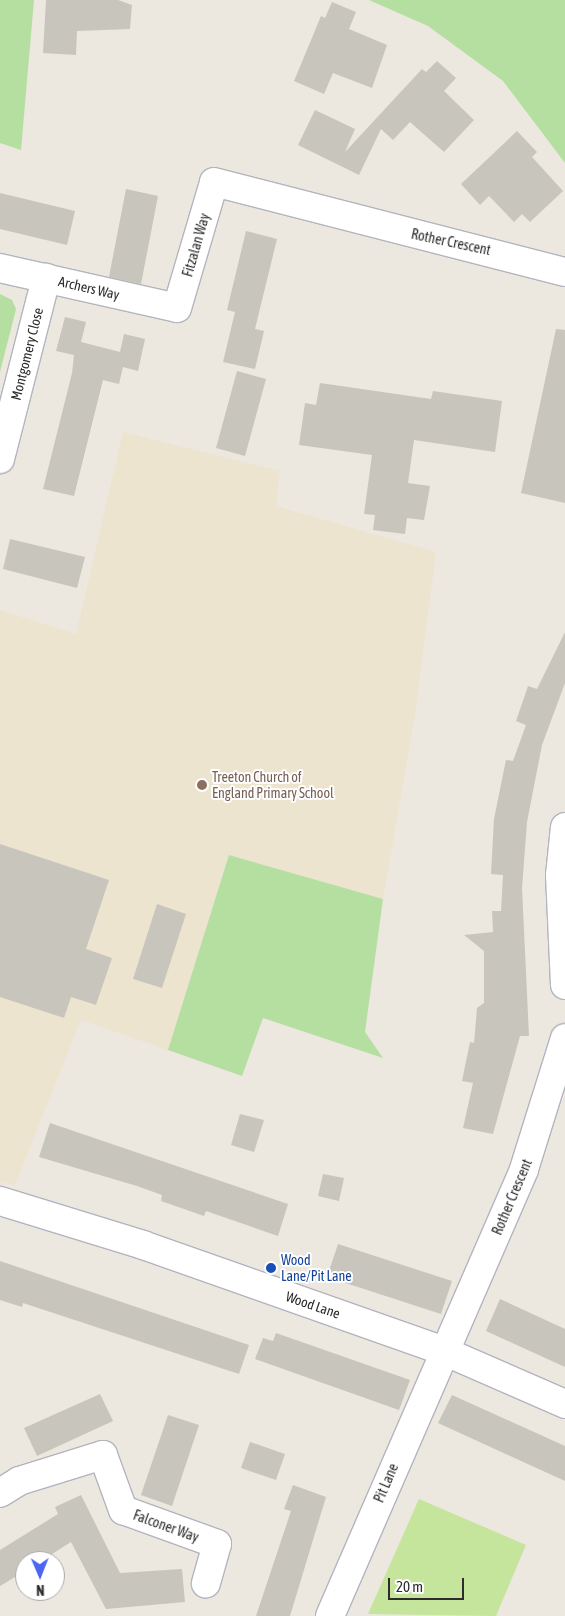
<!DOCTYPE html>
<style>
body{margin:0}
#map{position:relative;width:565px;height:1616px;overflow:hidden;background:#ece7df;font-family:"Asap Condensed",sans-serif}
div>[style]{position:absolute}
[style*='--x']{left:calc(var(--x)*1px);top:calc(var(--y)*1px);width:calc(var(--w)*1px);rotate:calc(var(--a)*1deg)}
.education>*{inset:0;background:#ede4d0}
.green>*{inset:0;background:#b4dfa0}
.pitch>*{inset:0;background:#c5e59c}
.building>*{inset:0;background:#c8c5bd}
.roads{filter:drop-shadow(1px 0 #b3b5be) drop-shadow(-1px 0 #b3b5be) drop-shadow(0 1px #b3b5be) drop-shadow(0 -1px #b3b5be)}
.minor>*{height:28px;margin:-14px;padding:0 14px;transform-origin:14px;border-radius:14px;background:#fff}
.dots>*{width:14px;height:14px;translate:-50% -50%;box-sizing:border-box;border:2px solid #fff;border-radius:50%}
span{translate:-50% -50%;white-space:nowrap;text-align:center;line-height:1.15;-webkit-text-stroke:4px #fff;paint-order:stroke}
.street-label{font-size:14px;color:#2c2c2c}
.education-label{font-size:14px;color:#785e54}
.left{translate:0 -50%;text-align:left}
.transit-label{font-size:14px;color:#164399}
.north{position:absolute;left:15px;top:1551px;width:50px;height:50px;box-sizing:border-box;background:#fff;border:1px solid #ababab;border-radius:50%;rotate:179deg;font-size:14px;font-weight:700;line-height:20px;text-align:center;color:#2c2c2c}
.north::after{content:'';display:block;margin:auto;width:18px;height:22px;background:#4b67ee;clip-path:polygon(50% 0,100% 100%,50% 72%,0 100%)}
.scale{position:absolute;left:388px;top:1578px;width:76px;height:22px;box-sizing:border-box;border:2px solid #2c2c2c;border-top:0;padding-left:6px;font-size:15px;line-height:18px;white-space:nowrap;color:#2c2c2c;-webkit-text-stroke:4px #fff;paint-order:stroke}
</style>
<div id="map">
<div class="education">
<div style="clip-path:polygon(123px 432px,280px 471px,276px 506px,436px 552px,415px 715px,383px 899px,229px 855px,168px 1050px,81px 1020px,15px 1185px,0 1181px,0 610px,76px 634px)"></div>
</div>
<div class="green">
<div style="clip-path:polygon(0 0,34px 0,21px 150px,0 143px)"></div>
<div style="clip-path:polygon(369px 0,565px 0,565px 163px,503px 81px,428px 26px)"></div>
<div style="clip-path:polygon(0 294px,12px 300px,16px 309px,0 372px)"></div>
<div style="clip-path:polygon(229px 855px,383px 899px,365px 1032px,383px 1058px,263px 1018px,242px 1076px,168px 1050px)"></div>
</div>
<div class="pitch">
<div style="clip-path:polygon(419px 1499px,526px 1545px,496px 1616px,368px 1614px)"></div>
</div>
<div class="building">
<div style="clip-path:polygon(46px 0,118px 0,132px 5px,130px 29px,77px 31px,76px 55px,43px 53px)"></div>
<div style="clip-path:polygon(332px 2px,356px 12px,349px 29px,387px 45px,372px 88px,333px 73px,324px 94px,294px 81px,321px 16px,325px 18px)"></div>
<div style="clip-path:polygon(437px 61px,456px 78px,444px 91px,474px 120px,444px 152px,410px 122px,393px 140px,381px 129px,359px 175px,298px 145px,315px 110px,355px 129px,345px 152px,422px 69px,426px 72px)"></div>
<div style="clip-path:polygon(517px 131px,537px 152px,532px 157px,563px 191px,530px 222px,522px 214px,514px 222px,489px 196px,480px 205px,461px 184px)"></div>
<div style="clip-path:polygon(126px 189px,158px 196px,141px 284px,109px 277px)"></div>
<div style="clip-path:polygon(0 193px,75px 211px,67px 245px,0 229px)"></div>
<div style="clip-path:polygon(246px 231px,277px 239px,255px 329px,264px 331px,255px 369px,223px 362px,235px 312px,227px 310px)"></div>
<div style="clip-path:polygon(65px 317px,86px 322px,81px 342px,120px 352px,124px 334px,145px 339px,138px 371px,123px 367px,119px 384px,103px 380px,74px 496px,43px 489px,72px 373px,74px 355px,56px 351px)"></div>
<div style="clip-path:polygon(556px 329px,565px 330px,565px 503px,521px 493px)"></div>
<div style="clip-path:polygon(237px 371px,266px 379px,245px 456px,216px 448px)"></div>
<div style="clip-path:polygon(320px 383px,431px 399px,433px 391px,502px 401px,495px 452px,414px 440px,408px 483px,430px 486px,424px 520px,407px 518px,405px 534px,373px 530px,375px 515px,364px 514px,372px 455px,299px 445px,305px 403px,316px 405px)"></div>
<div style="clip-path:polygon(10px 539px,85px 557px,77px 588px,3px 569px)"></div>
<div style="clip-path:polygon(565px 632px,565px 683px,542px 745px,527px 822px,522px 888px,529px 1036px,520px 1036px,493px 1134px,463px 1128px,473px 1083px,462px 1081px,470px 1042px,474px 1043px,477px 1008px,484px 1003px,484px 951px,464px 935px,493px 932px,492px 911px,501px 911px,503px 875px,491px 874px,494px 819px,506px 760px,513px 761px,526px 725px,516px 721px,528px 686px,537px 689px)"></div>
<div style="clip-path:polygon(0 844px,109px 880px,86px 949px,112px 958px,96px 1005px,71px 997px,64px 1018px,0 997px)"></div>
<div style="clip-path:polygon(157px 904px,186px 914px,162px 988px,133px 979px)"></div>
<div style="clip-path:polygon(240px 1114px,264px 1120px,254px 1152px,231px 1145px)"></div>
<div style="clip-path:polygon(50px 1123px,288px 1204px,278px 1236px,206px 1211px,204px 1216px,161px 1201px,162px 1195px,137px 1186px,39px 1157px)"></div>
<div style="clip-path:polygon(323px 1174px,344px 1178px,339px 1201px,318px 1196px)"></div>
<div style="clip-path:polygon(338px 1244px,452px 1281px,441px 1314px,327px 1277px)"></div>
<div style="clip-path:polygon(0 1261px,249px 1345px,239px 1374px,23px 1303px,22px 1307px,0 1300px)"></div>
<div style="clip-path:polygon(500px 1299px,565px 1329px,565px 1367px,486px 1331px)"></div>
<div style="clip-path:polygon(276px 1333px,410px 1380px,399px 1410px,255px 1359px,263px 1338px,273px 1341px)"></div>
<div style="clip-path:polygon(100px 1394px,113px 1421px,37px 1456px,24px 1428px)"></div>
<div style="clip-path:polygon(452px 1395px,565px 1446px,565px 1481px,438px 1423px)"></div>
<div style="clip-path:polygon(168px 1415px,199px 1425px,172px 1506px,141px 1495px)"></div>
<div style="clip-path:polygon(250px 1442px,285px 1454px,276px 1480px,241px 1468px)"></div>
<div style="clip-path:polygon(293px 1485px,326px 1497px,290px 1616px,256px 1616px,291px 1511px,284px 1509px)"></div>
<div style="clip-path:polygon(81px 1495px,120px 1573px,182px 1569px,185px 1602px,106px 1609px,71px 1542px,41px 1561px,25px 1561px,25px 1571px,0 1586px,0 1550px,58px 1514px,55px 1507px)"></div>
</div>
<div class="roads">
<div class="minor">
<div style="--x:0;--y:268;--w:181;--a:12.7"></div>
<div style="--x:177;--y:308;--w:131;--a:-73.6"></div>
<div style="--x:214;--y:182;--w:362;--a:14.4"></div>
<div style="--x:0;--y:459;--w:187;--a:-75.7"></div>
<div style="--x:565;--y:827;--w:48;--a:95.9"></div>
<div style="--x:560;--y:875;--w:110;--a:87.4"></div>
<div style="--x:0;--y:1201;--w:150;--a:17.1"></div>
<div style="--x:143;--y:1245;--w:321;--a:19.4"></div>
<div style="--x:446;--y:1352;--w:130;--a:23.6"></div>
<div style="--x:0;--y:1493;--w:22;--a:-32"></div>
<div style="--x:19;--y:1481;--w:88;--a:-17.2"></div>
<div style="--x:103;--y:1455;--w:59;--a:70"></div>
<div style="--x:123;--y:1510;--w:100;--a:19.9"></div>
<div style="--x:217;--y:1544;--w:41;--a:105.8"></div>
<div style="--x:330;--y:1616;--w:487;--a:-66.5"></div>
<div style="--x:524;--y:1169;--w:137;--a:-72.6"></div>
</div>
</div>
<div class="dots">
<div style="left:202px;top:785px;background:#8d6e63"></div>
<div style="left:271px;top:1268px;background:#1a4fb4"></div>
</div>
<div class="street-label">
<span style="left:451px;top:242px;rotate:12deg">Rother Crescent</span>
<span style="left:196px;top:245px;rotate:-74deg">Fitzalan Way</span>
<span style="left:89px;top:288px;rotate:13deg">Archers Way</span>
<span style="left:27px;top:354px;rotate:-76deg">Montgomery Close</span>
<span style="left:512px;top:1197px;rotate:-67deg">Rother Crescent</span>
<span style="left:313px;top:1305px;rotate:19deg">Wood Lane</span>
<span style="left:386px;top:1483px;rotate:-67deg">Pit Lane</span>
<span style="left:166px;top:1526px;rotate:20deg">Falconer Way</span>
</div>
<div class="education-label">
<span class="left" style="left:212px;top:785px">Treeton Church of<br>England Primary School</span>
</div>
<div class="transit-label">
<span class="left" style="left:281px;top:1268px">Wood<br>Lane/Pit Lane</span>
</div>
<div class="north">N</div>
<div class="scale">20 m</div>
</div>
